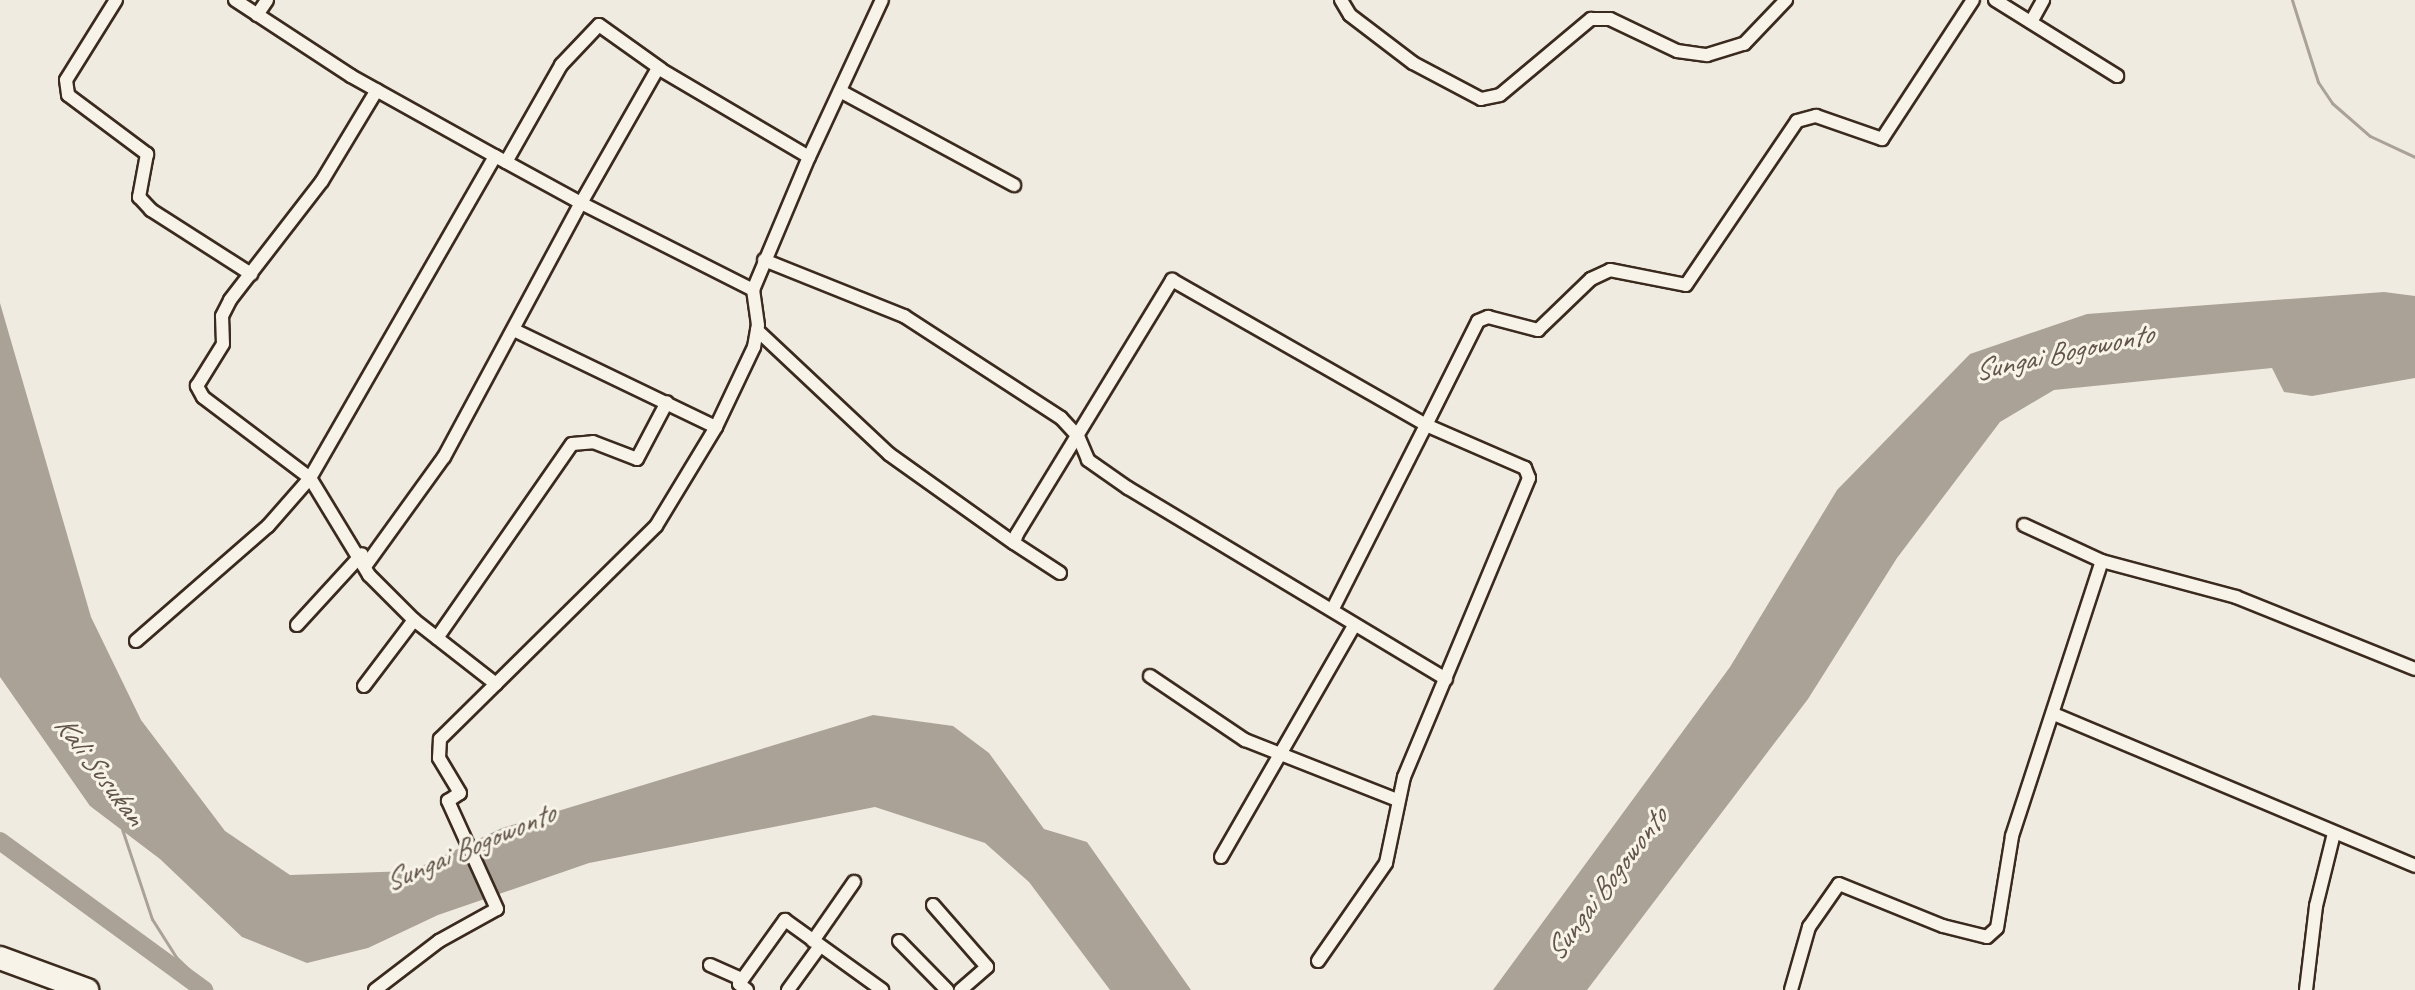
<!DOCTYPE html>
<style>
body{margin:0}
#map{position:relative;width:2415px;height:990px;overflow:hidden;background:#efebe0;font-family:Caveat,sans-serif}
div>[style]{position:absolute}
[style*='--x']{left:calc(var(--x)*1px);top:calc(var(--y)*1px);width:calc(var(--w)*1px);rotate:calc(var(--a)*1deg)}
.water>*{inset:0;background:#aaa296}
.stream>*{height:3px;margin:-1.5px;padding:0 1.5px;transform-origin:1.5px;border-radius:1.5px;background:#aaa296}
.river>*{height:18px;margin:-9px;padding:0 9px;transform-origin:9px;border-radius:9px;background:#aaa296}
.roads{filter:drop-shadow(2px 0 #3b2a1e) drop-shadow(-2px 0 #3b2a1e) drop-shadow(0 2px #3b2a1e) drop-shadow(0 -2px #3b2a1e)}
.street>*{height:12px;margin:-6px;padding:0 6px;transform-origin:6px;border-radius:6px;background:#f7f3e8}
.highway>*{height:22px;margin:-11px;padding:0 11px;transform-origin:11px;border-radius:11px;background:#f7f3e8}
span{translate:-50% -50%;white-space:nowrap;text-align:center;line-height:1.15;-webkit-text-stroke:6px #f7f3e8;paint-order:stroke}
.water-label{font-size:30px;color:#625448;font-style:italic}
</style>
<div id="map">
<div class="water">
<div style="clip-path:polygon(2384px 292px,2415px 296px,2415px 378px,2312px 396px,2284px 392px,2272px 368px,2054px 390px,2000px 422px,1897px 558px,1808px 699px,1587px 990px,1493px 990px,1730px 667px,1837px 490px,1970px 354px,2087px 314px)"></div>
<div style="clip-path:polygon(0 303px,91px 617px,141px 720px,225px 831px,290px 875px,411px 871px,502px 828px,873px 715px,953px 726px,989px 753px,1044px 829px,1087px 842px,1191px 990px,1110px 990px,1029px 882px,985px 843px,875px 807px,589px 863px,438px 915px,368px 948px,307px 963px,242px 937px,160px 859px,90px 806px,0 677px)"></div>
</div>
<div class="stream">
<div style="--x:2292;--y:0;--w:86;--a:72.4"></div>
<div style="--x:2318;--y:82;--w:25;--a:56"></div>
<div style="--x:2332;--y:103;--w:50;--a:41"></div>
<div style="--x:2370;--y:136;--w:50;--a:25"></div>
<div style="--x:122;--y:829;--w:95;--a:71.6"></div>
<div style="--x:152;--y:919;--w:45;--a:57.7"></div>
<div style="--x:176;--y:957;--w:47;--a:44.1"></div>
</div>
<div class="river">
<div style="--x:0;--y:841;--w:253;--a:36.1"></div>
</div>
<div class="roads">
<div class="street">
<div style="--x:116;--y:0;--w:94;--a:122"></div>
<div style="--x:66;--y:80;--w:15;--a:82"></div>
<div style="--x:68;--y:95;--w:99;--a:36.8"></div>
<div style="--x:147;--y:154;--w:44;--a:100.5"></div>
<div style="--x:139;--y:197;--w:18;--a:47"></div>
<div style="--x:151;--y:210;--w:119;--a:32.6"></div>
<div style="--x:235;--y:0;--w:139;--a:33.2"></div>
<div style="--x:351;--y:76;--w:165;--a:29.1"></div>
<div style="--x:1341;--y:0;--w:17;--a:59"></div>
<div style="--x:1350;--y:15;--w:79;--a:37.3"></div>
<div style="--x:1413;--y:63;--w:77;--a:27.9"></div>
<div style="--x:1481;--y:99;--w:19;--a:-12"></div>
<div style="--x:1500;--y:95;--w:119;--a:-39.9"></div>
<div style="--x:1591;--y:19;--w:19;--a:0"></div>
<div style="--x:1610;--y:19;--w:74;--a:25.5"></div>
<div style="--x:1677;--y:51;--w:30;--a:8"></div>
<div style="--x:1707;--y:55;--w:39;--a:-17"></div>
<div style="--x:1744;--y:44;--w:61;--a:-46.3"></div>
<div style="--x:1995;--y:0;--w:144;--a:31.9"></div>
<div style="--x:257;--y:15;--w:18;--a:-56"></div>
<div style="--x:2031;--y:22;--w:25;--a:-61"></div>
<div style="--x:840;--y:91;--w:198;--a:28.4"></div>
<div style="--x:506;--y:162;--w:112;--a:-60.4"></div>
<div style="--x:561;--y:65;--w:55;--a:-46.5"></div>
<div style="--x:599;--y:25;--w:76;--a:35.4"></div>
<div style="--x:764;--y:260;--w:151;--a:21.8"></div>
<div style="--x:904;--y:316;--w:187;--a:33"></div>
<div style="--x:1061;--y:418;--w:25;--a:47"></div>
<div style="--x:1078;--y:436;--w:26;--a:67"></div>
<div style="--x:1088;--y:460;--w:49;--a:35"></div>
<div style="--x:1128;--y:488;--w:371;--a:31"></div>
<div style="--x:514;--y:330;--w:224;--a:25.7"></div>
<div style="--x:757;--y:330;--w:181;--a:43.2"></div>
<div style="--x:889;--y:454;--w:153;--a:35.5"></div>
<div style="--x:2024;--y:525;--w:86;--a:24.8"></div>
<div style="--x:366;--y:565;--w:133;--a:-54.2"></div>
<div style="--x:444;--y:457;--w:289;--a:-61.7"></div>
<div style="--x:581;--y:203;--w:193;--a:26.8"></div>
<div style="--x:753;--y:290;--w:144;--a:-67.2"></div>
<div style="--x:1060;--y:573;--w:55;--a:-146.9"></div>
<div style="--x:1014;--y:543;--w:9;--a:-72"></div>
<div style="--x:1017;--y:534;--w:298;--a:-58.6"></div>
<div style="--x:1172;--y:280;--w:292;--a:29.7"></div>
<div style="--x:1426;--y:425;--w:205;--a:116.9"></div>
<div style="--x:414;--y:620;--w:104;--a:38"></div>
<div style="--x:297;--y:625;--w:96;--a:-47.5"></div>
<div style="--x:437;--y:638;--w:236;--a:-55.2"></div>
<div style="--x:572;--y:444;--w:21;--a:-5"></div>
<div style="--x:593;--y:442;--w:47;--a:21.1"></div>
<div style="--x:637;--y:459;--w:64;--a:-62.2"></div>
<div style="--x:136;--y:641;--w:175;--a:-41.1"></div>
<div style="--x:268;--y:526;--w:64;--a:-48.8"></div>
<div style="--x:310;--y:478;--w:371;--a:-60.1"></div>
<div style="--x:495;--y:156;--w:98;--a:28.7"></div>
<div style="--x:581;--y:203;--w:155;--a:-60.3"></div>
<div style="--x:658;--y:68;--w:175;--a:30.5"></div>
<div style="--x:809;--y:157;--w:173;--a:-65.1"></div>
<div style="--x:1150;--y:676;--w:115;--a:34"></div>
<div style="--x:1245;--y:740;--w:163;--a:21.5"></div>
<div style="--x:364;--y:686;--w:83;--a:-52.9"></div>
<div style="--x:414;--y:620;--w:64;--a:-135"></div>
<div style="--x:369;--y:575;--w:114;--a:-121.3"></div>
<div style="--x:310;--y:478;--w:134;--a:-142.9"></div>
<div style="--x:203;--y:397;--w:13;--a:-119"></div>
<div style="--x:197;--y:386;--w:49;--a:-58.2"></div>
<div style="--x:223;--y:344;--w:28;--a:-92"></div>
<div style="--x:222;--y:316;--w:18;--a:-63"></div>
<div style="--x:230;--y:300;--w:150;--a:-52.3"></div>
<div style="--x:322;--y:181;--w:106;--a:-58.9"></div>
<div style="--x:2054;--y:714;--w:392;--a:22.8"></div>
<div style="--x:1221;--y:857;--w:267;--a:-60.1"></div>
<div style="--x:933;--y:905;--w:82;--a:48.9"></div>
<div style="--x:987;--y:967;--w:35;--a:139"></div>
<div style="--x:813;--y:941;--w:72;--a:-55.2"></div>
<div style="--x:899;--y:941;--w:69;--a:45.6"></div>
<div style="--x:1318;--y:961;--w:119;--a:-55.2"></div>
<div style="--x:1386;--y:863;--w:88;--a:-78.2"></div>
<div style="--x:1404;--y:777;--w:324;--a:-67.3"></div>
<div style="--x:1529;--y:478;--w:11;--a:-112"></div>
<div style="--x:1525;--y:468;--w:108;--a:-156.5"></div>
<div style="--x:1426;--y:425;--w:116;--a:-63.4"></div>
<div style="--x:1478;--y:321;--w:11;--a:-22"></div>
<div style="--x:1488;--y:317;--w:52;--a:14.6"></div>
<div style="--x:1538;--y:330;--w:74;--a:-43.9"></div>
<div style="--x:1591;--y:279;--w:21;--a:-25"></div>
<div style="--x:1610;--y:270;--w:77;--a:11.2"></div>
<div style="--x:1686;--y:285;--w:198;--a:-55.9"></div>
<div style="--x:1797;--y:121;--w:20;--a:-15"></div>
<div style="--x:1816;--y:116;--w:70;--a:19.2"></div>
<div style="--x:1882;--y:139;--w:166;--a:-56.8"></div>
<div style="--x:710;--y:965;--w:35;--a:24"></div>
<div style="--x:375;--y:990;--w:81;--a:-37.4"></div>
<div style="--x:439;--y:941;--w:66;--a:-28.9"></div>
<div style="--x:497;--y:909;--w:119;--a:-114.4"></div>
<div style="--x:448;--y:801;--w:14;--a:-34"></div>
<div style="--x:460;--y:793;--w:41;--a:-121"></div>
<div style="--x:439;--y:758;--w:19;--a:-87"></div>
<div style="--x:440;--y:739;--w:303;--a:-44.6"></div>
<div style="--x:656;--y:526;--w:116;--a:-58.8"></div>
<div style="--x:716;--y:427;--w:89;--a:-64.6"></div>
<div style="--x:754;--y:347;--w:22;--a:-80"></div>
<div style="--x:758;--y:325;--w:35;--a:-98"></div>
<div style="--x:747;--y:990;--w:10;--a:-143"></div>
<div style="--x:739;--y:984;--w:79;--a:-54.3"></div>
<div style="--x:785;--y:920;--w:120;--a:35.8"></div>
<div style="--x:788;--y:990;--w:54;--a:-54"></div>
<div style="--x:1791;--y:990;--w:66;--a:-74.1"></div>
<div style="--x:1809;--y:927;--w:52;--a:-55.1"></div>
<div style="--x:1839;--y:884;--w:112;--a:22"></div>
<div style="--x:1943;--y:926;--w:45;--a:14"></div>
<div style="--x:1987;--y:937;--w:13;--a:-42"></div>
<div style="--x:1997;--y:928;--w:93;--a:-80.7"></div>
<div style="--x:2012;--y:836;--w:289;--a:-71.9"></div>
<div style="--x:2102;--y:561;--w:139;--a:15"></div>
<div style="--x:2236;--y:597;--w:193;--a:21.9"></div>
<div style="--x:2306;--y:990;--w:85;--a:-83.2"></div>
<div style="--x:2316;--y:906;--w:75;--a:-76.1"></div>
</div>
<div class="highway">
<div style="--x:0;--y:958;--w:93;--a:20.2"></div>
</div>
</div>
<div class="water-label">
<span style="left:2063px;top:352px;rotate:-12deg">Sungai Bogowonto</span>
<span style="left:100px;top:770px;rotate:53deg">Kali Susukan</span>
<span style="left:469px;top:847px;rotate:-23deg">Sungai Bogowonto</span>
<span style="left:1606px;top:884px;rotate:-53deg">Sungai Bogowonto</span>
</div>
</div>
